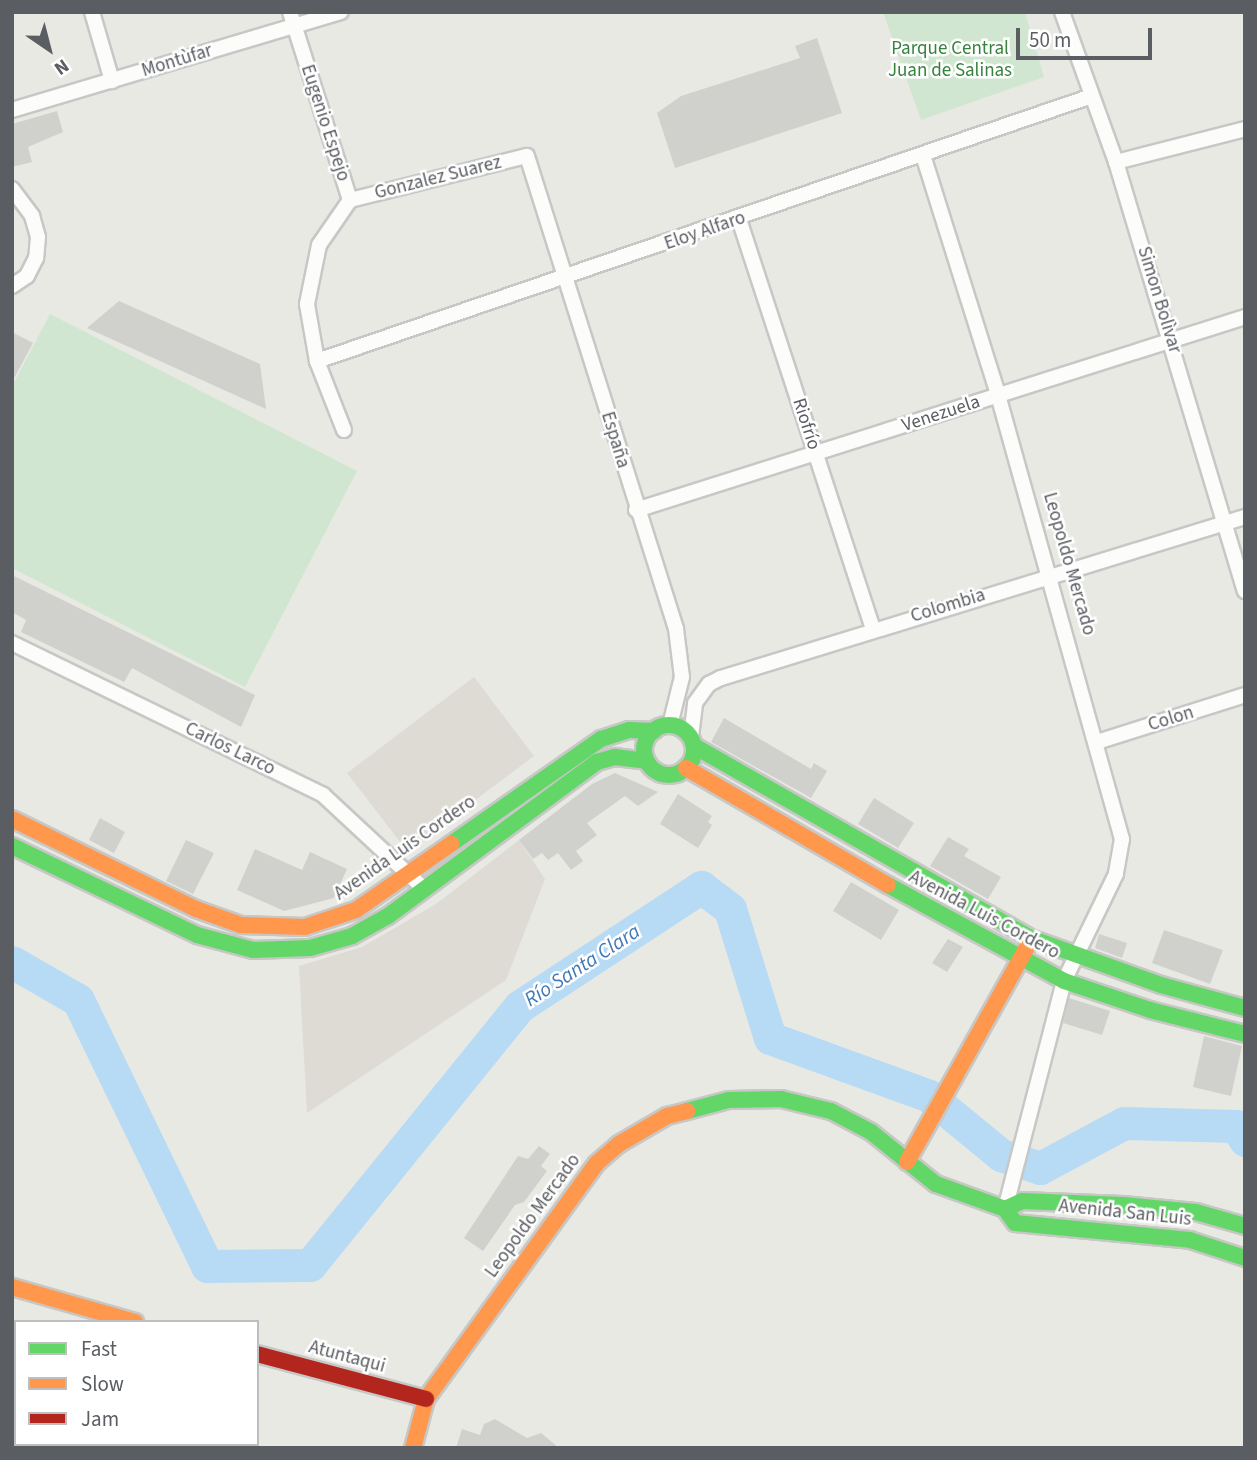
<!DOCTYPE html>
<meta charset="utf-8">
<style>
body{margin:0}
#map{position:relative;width:1257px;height:1460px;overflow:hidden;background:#e9e9e4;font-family:"Source Sans 3",sans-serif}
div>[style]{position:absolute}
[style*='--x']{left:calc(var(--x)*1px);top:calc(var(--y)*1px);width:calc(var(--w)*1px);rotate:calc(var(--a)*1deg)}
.education>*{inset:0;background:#dddbd3}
.green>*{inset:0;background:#d1e6d0}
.river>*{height:33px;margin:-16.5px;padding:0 16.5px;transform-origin:16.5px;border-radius:16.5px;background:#b7daf5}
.building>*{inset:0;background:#d0d0cd}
.roads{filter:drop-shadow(2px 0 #c7c7c6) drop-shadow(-2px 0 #c7c7c6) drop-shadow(0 2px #c7c7c6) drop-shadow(0 -2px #c7c7c6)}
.street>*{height:14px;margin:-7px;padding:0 7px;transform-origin:7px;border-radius:7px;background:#fcfcfb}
.fast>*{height:16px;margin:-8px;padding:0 8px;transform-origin:8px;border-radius:8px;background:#63d668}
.fast>.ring{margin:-8px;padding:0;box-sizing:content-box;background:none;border:16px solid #63d668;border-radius:50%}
.slow>*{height:16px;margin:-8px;padding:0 8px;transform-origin:8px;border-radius:8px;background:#ff974d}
.jam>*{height:16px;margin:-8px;padding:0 8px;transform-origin:8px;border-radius:8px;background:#b3261e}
span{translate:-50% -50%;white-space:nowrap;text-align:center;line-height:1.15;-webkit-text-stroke:5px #fff;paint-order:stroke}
.park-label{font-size:19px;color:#37833d}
.street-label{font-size:19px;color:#5a5d62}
.water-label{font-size:21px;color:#4279b5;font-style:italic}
.frame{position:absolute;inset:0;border:14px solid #5a5d62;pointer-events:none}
.legend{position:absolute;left:14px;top:1320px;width:245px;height:126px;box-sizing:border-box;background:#fff;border:2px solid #bdbec0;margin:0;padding:9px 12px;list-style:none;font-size:21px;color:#5a5d62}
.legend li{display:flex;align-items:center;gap:14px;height:35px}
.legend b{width:35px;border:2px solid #bdbec0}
.north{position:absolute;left:14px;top:14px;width:70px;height:70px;-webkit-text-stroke:5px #fff;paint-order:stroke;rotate:145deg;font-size:19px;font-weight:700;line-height:28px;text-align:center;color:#5a5d62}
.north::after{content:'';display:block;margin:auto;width:24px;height:32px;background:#5a5d62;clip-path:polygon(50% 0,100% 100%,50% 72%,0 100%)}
.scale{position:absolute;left:1016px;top:28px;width:136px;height:32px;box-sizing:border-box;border:4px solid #5a5d62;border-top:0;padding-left:9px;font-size:21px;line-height:24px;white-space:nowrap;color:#5a5d62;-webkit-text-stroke:5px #fff;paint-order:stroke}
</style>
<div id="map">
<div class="education">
<div style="clip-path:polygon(474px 677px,534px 756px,407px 851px,347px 773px)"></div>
<div style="clip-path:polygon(519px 840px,545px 879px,506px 980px,307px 1113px,299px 966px,362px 947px,436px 904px)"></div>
</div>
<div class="green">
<div style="clip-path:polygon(883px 12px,1025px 12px,1044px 77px,921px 120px)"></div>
<div style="clip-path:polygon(50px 314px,357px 471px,245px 687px,12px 568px,12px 386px)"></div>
</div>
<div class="river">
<div style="--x:12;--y:962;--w:76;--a:29.9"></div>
<div style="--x:78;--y:1000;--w:296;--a:64.1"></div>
<div style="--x:207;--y:1266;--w:103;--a:-0.6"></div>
<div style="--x:310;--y:1265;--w:333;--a:-51"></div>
<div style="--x:520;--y:1006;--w:217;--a:-33.3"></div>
<div style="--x:701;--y:887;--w:36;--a:37"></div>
<div style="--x:730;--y:909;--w:135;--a:72.8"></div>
<div style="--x:770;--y:1038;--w:169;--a:20"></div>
<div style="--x:929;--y:1096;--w:93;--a:39.3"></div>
<div style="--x:1001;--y:1155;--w:41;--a:18.4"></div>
<div style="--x:1040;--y:1168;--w:95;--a:-28.2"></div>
<div style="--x:1124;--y:1123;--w:112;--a:1.5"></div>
<div style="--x:1236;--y:1126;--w:17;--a:57"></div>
</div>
<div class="building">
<div style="clip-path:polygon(817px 38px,842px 113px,675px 168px,657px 113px,681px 96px,800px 58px,795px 46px)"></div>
<div style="clip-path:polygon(57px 111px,63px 132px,28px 147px,32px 162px,12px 167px,12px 124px)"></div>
<div style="clip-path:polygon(119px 301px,260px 364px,266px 409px,87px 328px)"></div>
<div style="clip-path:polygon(12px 332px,33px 343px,12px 382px)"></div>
<div style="clip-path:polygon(12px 575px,255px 695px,241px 727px,132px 668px,124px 682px,21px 632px,26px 620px,12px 612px)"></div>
<div style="clip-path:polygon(724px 718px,811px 769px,814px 763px,827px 771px,811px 798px,711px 742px)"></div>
<div style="clip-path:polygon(615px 773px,658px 792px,638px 806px,625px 796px,587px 823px,597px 835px,576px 851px,583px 861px,571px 870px,558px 853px,548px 860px,542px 853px,533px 859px,519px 840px,592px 784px)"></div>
<div style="clip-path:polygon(678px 794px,712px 816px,708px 822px,712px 825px,698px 848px,660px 824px)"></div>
<div style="clip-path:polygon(874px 798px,914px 823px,898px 848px,858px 824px)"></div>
<div style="clip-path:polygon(100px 818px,125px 832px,114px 853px,89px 840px)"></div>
<div style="clip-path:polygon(948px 837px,969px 849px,964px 856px,1001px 877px,988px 899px,930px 866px)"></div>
<div style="clip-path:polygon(186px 840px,214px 853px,193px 894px,166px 881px)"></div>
<div style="clip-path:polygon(255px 849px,302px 870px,310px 852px,347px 869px,334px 898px,284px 911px,237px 890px)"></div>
<div style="clip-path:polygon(851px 882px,899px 910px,881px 940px,833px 911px)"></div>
<div style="clip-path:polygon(1164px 930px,1223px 950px,1210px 984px,1152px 963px)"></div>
<div style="clip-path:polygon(1099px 934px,1127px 943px,1122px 958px,1095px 948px)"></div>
<div style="clip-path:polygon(948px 939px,963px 947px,947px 972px,932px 963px)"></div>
<div style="clip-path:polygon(1069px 998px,1110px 1011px,1102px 1035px,1063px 1023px)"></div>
<div style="clip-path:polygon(1204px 1036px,1242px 1046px,1231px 1096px,1193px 1087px)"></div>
<div style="clip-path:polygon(539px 1146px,550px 1154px,541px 1166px,547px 1171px,524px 1202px,515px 1205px,483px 1251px,464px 1238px,518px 1156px,528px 1159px)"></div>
<div style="clip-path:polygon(495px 1419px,527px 1438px,541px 1433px,559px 1448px,456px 1448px,462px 1429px,480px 1435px,484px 1424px)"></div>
</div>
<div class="roads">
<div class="street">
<div style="--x:92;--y:12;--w:72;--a:73.8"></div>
<div style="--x:290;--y:12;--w:197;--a:72.3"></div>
<div style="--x:1062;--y:12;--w:159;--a:70.2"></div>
<div style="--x:1116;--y:162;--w:448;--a:73.3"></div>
<div style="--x:12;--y:110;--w:343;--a:-16.6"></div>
<div style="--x:923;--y:155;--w:251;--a:72.6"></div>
<div style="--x:998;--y:395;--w:461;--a:74.4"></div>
<div style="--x:1122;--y:839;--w:36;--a:100"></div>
<div style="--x:1116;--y:874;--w:119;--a:115.9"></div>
<div style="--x:1064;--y:981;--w:236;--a:104.5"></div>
<div style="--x:1116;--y:162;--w:133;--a:-14.3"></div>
<div style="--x:12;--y:189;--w:34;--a:53"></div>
<div style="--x:32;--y:216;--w:22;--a:74"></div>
<div style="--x:38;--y:237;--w:21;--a:95"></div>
<div style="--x:36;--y:258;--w:20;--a:117"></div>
<div style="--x:27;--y:276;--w:18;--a:146"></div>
<div style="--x:350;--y:200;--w:182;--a:-14"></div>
<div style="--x:527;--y:156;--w:496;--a:72.5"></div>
<div style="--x:676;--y:629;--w:48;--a:82.9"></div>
<div style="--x:682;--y:677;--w:49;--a:104"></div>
<div style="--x:739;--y:219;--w:431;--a:71.9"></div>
<div style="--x:317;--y:361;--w:819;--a:-18.88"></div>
<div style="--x:344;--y:430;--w:74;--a:-111.4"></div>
<div style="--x:317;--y:361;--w:58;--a:-100"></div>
<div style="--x:307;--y:304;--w:60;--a:-78.5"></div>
<div style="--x:319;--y:245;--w:55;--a:-55.4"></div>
<div style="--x:636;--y:510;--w:639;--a:-17.58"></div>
<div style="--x:12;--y:643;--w:346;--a:26"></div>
<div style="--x:323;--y:795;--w:138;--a:42.9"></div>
<div style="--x:691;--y:737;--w:34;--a:-83"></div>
<div style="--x:695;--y:703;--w:24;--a:-54"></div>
<div style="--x:709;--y:684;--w:13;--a:-27"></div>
<div style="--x:721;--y:678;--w:548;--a:-17.08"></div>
<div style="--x:1097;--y:742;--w:155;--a:-17.6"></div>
</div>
<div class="fast">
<div class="ring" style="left:644px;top:725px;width:34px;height:34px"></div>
<div style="--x:694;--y:746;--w:390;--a:29.7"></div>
<div style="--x:1033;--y:939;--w:136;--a:19.8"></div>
<div style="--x:1161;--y:985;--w:87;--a:15.3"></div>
<div style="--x:451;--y:844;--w:183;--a:-35"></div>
<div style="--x:601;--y:739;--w:29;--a:-18"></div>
<div style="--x:629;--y:730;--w:25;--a:2"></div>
<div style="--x:12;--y:846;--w:205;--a:25.7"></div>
<div style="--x:197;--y:935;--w:58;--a:15"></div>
<div style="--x:253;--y:950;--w:57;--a:-2"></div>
<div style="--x:310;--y:948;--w:44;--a:-15.9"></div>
<div style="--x:352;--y:936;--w:41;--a:-29.1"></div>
<div style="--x:388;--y:916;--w:260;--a:-36.4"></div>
<div style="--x:597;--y:762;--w:19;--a:-16"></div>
<div style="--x:615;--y:757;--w:32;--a:7"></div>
<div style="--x:888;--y:885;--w:200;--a:28.6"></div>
<div style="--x:1064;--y:981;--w:91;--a:18.6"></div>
<div style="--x:1150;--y:1010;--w:98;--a:14.2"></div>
<div style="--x:687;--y:1111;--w:43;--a:-14.7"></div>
<div style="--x:729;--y:1100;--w:52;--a:-1.1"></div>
<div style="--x:781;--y:1099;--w:51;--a:13.5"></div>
<div style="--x:831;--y:1111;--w:45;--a:27.7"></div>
<div style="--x:871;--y:1132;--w:83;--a:38.7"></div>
<div style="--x:936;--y:1184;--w:73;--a:19.9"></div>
<div style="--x:1005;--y:1209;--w:17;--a:54"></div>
<div style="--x:1015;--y:1223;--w:176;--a:5.5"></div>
<div style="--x:1190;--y:1240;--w:58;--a:18.1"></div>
<div style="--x:1005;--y:1209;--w:19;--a:-25"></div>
<div style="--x:1022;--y:1201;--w:101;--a:2.3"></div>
<div style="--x:1123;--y:1205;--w:73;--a:5.5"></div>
<div style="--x:1196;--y:1212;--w:51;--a:15.9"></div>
</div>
<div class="slow">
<div style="--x:686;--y:768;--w:233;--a:30.1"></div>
<div style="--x:12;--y:819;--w:205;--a:26.1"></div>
<div style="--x:196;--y:909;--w:48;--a:19.6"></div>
<div style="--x:241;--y:925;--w:64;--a:1.8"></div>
<div style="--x:305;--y:927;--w:54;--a:-18.4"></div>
<div style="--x:356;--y:910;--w:116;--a:-34.8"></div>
<div style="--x:907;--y:1162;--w:244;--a:-60.8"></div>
<div style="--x:12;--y:1287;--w:128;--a:15.9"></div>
<div style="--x:413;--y:1448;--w:51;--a:-75.1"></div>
<div style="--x:426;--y:1399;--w:291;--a:-54.1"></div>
<div style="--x:597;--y:1163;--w:29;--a:-41"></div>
<div style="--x:619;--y:1144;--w:56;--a:-30.3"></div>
<div style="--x:667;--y:1116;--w:21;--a:-14"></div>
</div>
<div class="jam">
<div style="--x:257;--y:1354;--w:175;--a:14.9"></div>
</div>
</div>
<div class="park-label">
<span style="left:950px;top:60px">Parque Central<br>Juan de Salinas</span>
</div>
<div class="street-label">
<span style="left:177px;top:61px;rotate:-17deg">Montùfar</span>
<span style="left:325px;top:123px;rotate:72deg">Eugenio Espejo</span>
<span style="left:438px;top:178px;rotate:-14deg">Gonzalez Suarez</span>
<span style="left:705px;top:231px;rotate:-19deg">Eloy Alfaro</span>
<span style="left:1159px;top:300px;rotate:73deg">Simon Bolìvar</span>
<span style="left:941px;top:414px;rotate:-18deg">Venezuela</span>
<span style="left:806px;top:424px;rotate:72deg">Riofrío</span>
<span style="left:615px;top:440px;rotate:73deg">España</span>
<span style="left:1069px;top:564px;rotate:74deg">Leopoldo Mercado</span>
<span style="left:948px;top:606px;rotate:-17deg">Colombia</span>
<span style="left:1171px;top:719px;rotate:-17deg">Colon</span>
<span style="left:230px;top:749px;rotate:26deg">Carlos Larco</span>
<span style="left:405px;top:848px;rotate:-35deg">Avenida Luis Cordero</span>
<span style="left:984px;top:915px;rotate:28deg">Avenida Luis Cordero</span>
<span style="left:1125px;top:1213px;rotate:6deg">Avenida San Luis</span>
<span style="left:533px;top:1216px;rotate:-54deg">Leopoldo Mercado</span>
<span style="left:347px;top:1357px;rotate:15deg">Atuntaqui</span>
</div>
<div class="water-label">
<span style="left:582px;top:965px;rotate:-33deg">Río Santa Clara</span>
</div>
<div class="frame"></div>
<ul class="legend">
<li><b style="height:9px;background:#63d668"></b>Fast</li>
<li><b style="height:9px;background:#ff974d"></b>Slow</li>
<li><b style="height:9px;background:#b3261e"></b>Jam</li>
</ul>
<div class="north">N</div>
<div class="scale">50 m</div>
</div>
